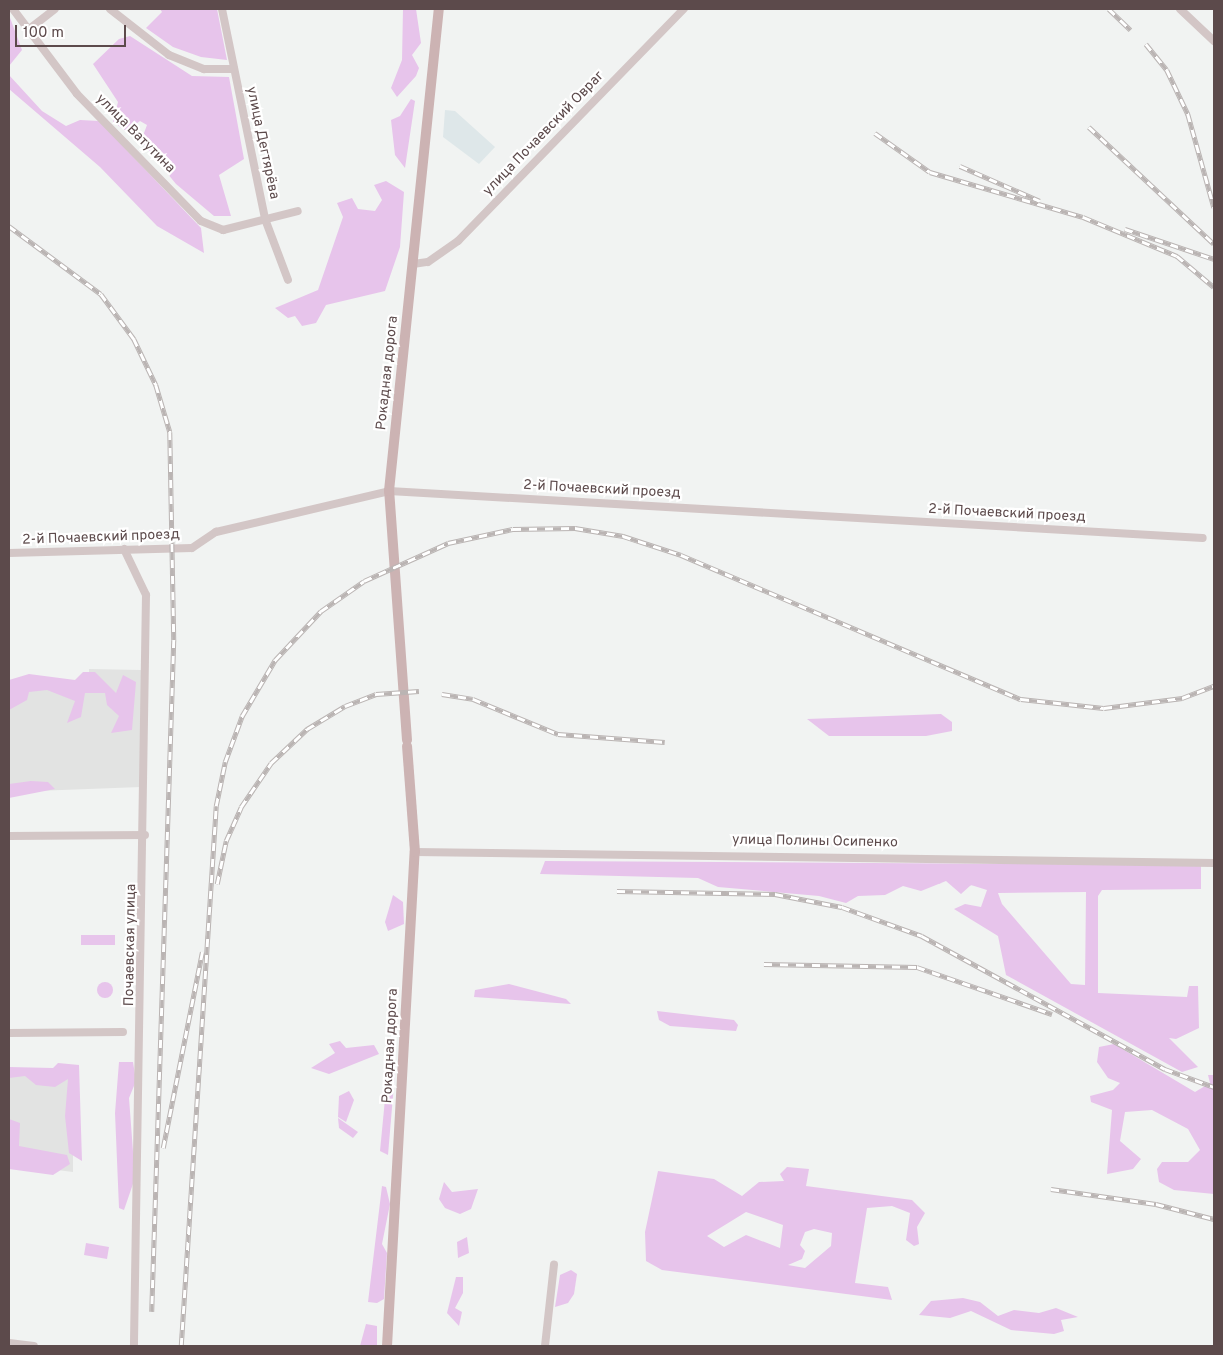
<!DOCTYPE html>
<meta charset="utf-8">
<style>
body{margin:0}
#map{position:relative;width:1223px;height:1355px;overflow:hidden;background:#f1f3f2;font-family:Overpass,sans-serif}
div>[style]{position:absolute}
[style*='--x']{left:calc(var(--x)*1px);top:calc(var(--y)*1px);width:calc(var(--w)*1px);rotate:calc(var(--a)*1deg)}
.commercial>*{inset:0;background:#dee7e9}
.education>*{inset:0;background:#e2e3e2}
.green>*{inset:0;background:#e7c4eb}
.round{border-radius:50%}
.minor>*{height:8px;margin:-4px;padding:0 4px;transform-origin:4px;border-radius:4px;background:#d3c6c6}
.major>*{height:10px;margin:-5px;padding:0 5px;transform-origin:5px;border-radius:5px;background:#ccb3b3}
.rail>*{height:4.5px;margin-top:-2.25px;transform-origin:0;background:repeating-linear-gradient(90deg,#fff 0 8px,#bab4b3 0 16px);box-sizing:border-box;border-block:1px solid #bab4b3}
span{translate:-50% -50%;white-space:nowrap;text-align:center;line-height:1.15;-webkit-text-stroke:4.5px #fff;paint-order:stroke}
.street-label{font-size:14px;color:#5c4a4b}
.frame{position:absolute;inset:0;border:10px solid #5c4a4b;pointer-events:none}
.scale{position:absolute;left:15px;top:25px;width:111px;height:22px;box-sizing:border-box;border:2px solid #5c4a4b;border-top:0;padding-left:6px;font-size:15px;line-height:18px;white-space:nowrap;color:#5c4a4b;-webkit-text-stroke:4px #fff;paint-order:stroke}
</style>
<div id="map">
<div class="commercial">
<div style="clip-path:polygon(445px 110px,455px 111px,495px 147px,479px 164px,443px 137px)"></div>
</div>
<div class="education">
<div style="clip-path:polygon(89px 669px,141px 670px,141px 787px,9px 792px,9px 684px,89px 679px)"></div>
<div style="clip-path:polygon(73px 1068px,73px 1172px,9px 1164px,9px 1069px)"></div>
</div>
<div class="green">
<div style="clip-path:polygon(160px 9px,217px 9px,227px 60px,201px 57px,173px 47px,146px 28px,162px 12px)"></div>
<div style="clip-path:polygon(403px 9px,416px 9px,421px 43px,412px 55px,419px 68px,416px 76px,397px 97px,391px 88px,402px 60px)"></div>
<div style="clip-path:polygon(9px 15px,22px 50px,9px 66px)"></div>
<div style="clip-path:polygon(130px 36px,192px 76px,229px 77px,244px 159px,219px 175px,231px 216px,214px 216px,176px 184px,141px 141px,147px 125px,140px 121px,126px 131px,113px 122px,118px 102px,93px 64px,119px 39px)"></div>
<div style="clip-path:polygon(9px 75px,42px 111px,66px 126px,80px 120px,99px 121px,201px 228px,204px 253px,157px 226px,100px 167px,9px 89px)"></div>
<div style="clip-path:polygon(411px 99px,415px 101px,405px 168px,395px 155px,391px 120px,400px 116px)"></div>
<div style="clip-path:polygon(386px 181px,404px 192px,400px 247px,385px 291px,326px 305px,316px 323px,302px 326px,295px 316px,288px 318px,275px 308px,318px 290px,343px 217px,337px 203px,352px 198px,358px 209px,375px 211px,382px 200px,374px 185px)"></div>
<div style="clip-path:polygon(83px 672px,95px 672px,116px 693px,123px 675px,136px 682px,132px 730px,111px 733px,119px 716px,107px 705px,105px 693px,85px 693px,81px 717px,67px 723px,75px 701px,47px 690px,29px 692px,27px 700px,9px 710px,9px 680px,29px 674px,75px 680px)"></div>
<div style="clip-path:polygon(941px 714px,952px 722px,952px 731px,926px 736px,829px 736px,807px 719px)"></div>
<div style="clip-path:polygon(31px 781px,48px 782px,55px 789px,9px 798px,9px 784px)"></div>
<div style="clip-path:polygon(evenodd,545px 861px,1201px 865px,1201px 889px,1102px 890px,1098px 896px,1098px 993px,1187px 997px,1189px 986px,1198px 986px,1199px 1028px,1176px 1039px,1169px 1038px,1198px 1067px,1182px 1072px,1006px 975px,998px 936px,954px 909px,965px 904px,981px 907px,987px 890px,971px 885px,961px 894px,946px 881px,921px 891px,903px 886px,885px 895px,858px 896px,846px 903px,819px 896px,718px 887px,698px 878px,540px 874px,545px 861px,1086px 892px,1085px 985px,1071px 984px,1002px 904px,998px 893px,1086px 892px)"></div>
<div style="clip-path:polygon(393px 895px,403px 902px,404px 924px,388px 931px,385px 922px)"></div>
<div style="clip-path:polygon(81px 935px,115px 935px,115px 945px,81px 945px)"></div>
<div class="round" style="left:97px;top:982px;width:16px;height:16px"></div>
<div style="clip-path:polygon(509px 984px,566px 999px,571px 1004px,474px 997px,475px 990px)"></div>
<div style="clip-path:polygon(657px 1011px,734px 1020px,738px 1025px,736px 1031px,670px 1026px,659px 1020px)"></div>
<div style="clip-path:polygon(340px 1041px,346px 1048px,374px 1045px,379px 1054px,329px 1074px,311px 1068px,335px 1053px,329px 1044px)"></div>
<div style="clip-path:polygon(1114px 1044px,1195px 1092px,1210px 1083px,1208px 1075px,1214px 1075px,1214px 1194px,1174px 1190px,1159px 1182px,1157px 1169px,1162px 1162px,1188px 1162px,1200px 1150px,1188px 1129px,1152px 1110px,1125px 1112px,1120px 1141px,1141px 1159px,1133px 1169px,1107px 1174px,1112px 1110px,1091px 1102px,1090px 1096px,1113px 1090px,1120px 1083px,1108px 1078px,1097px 1062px,1099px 1047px)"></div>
<div style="clip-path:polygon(119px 1062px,133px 1062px,136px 1081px,129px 1098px,135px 1178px,124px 1210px,119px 1208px,115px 1113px)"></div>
<div style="clip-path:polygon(58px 1063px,79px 1065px,82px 1161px,69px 1153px,65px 1116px,68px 1079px,55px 1087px,36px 1085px,25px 1076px,9px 1078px,9px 1067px,53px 1068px)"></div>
<div style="clip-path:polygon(388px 1068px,395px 1072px,388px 1155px,380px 1151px)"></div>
<div style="clip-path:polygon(349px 1091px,354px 1100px,346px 1122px,338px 1117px,339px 1096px)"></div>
<div style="clip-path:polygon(338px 1118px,358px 1132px,353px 1138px,339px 1128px)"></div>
<div style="clip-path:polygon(9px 1119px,20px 1123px,19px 1146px,67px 1155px,70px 1164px,53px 1175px,9px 1169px)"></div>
<div style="clip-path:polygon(evenodd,787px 1167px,809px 1169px,806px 1186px,912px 1200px,925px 1213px,917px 1227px,919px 1244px,914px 1246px,906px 1240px,910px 1213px,892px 1206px,867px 1208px,855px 1283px,888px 1287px,892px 1300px,662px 1270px,646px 1261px,645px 1232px,658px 1171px,714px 1179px,742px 1196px,759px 1182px,784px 1181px,780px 1174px,787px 1167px,746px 1212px,783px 1225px,780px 1248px,746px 1235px,724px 1247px,707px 1236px,746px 1212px,787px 1167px,814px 1229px,832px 1233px,831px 1246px,805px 1268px,788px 1265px,802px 1259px,805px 1251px,800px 1245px,805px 1232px,814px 1229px)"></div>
<div style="clip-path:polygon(444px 1182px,452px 1192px,478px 1189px,471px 1209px,460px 1214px,445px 1208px,439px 1199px)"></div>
<div style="clip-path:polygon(382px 1186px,386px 1187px,390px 1204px,382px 1244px,387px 1253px,384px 1299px,377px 1303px,368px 1302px)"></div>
<div style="clip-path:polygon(467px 1237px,469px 1253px,458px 1258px,457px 1242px)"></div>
<div style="clip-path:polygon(86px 1243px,109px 1247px,107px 1259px,84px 1255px)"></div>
<div style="clip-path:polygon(571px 1270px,577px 1274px,574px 1294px,568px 1303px,555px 1307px,560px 1275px)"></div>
<div style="clip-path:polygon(456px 1277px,463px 1277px,463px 1293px,455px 1308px,462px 1312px,459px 1326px,447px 1313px)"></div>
<div style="clip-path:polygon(963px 1298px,980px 1302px,998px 1316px,1014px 1310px,1039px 1313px,1056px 1308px,1078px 1317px,1061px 1320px,1064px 1331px,1054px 1334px,1011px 1330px,971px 1311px,950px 1318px,919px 1315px,931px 1301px)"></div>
<div style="clip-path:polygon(366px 1324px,377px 1326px,377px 1346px,360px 1346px)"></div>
</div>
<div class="minor">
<div style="--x:13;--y:9;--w:106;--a:53"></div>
<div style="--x:77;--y:94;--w:177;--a:45.7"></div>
<div style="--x:201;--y:221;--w:24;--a:22"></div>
<div style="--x:223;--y:230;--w:77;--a:-14.2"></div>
<div style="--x:110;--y:9;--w:75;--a:37.9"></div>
<div style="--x:169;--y:55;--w:38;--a:22"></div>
<div style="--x:204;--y:69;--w:30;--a:0"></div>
<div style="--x:222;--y:9;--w:214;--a:78.4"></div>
<div style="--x:265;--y:219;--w:65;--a:69.3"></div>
<div style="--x:1180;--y:9;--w:47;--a:43.3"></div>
<div style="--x:28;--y:30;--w:34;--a:-38"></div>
<div style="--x:413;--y:264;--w:15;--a:-8"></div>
<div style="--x:428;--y:262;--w:37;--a:-35"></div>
<div style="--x:458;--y:241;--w:324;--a:-45.8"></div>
<div style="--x:124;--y:549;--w:51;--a:64.4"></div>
<div style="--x:146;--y:595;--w:751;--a:90.92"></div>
<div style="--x:9;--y:553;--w:183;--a:-1.6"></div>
<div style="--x:192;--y:548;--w:29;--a:-34"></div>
<div style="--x:216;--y:532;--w:178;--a:-13.3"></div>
<div style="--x:389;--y:491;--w:815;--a:3.3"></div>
<div style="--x:9;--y:836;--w:136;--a:-0.4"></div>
<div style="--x:415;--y:852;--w:799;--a:0.79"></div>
<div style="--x:9;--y:1033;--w:114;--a:-0.5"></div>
<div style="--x:9;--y:1343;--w:25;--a:7"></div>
<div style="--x:545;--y:1346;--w:82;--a:-83.7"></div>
</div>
<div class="major">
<div style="--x:407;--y:740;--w:250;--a:-94.1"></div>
<div style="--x:389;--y:491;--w:485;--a:-84.1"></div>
<div style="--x:387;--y:1346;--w:495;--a:-86.8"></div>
<div style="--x:415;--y:852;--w:106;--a:-94.3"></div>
</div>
<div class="rail">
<div style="--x:1109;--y:9;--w:30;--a:44"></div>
<div style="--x:1146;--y:44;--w:33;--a:51"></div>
<div style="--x:1167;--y:70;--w:49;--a:64.5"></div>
<div style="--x:1188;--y:114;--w:97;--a:74.4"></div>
<div style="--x:1089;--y:127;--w:171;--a:43.1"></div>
<div style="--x:875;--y:133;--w:67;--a:35.3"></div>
<div style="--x:930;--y:172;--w:159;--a:16.4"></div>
<div style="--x:1083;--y:217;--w:102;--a:22.5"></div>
<div style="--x:1177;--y:256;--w:48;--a:40"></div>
<div style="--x:960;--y:166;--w:87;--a:23.6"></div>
<div style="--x:9;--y:226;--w:114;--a:36.5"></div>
<div style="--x:101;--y:294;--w:56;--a:53.7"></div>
<div style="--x:134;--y:339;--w:51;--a:64.4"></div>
<div style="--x:156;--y:385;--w:49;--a:73.4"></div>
<div style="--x:170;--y:432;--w:208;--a:88.9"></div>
<div style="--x:174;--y:640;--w:672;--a:91.88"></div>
<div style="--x:1125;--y:229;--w:94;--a:18.6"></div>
<div style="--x:442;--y:694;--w:31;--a:9"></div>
<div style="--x:473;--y:699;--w:92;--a:22.4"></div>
<div style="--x:558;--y:734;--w:107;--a:4.3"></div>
<div style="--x:217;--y:884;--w:44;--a:-78.2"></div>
<div style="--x:226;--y:841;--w:37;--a:-66"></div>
<div style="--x:241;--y:807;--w:53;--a:-55.7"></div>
<div style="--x:271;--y:763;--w:50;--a:-43.4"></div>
<div style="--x:307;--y:729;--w:44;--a:-31.2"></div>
<div style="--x:345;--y:706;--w:33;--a:-21"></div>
<div style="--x:376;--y:694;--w:43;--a:-4"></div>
<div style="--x:617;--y:891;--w:158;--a:1.1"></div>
<div style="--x:775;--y:894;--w:68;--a:11"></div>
<div style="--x:842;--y:907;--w:85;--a:19.9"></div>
<div style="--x:922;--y:936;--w:277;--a:28.7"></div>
<div style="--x:1165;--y:1069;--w:52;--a:20.2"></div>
<div style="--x:764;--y:964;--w:153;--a:1.1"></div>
<div style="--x:917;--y:967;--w:143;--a:19.2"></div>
<div style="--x:163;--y:1148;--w:200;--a:-78.7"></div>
<div style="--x:1051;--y:1189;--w:106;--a:8.1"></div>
<div style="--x:1156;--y:1204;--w:60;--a:14.5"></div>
<div style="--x:181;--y:1346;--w:541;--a:-86.29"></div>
<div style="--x:216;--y:806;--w:45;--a:-78.4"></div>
<div style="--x:225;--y:762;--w:49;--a:-69.7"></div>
<div style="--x:242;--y:716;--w:65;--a:-59.5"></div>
<div style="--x:275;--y:660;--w:67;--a:-46.8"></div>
<div style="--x:321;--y:611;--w:52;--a:-34.9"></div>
<div style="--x:364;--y:581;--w:92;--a:-24.3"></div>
<div style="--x:448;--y:543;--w:66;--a:-12.2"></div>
<div style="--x:513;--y:529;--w:62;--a:-0.9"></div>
<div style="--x:575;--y:528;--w:49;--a:9.5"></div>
<div style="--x:623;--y:536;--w:61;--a:18.1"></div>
<div style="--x:681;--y:555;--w:369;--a:23"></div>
<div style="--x:1021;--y:699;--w:83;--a:6.2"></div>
<div style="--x:1104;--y:708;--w:79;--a:-7.3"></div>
<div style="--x:1182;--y:698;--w:34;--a:-21"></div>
</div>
<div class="street-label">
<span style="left:135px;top:134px;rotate:45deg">улица Ватутина</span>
<span style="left:544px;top:134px;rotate:-46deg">улица Почаевский Овраг</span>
<span style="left:262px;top:143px;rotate:78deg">улица Дегтярёва</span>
<span style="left:388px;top:373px;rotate:-84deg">Рокадная дорога</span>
<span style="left:602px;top:490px;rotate:3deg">2-й Почаевский проезд</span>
<span style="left:1007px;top:514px;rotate:3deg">2-й Почаевский проезд</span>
<span style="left:101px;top:538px;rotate:-2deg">2-й Почаевский проезд</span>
<span style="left:815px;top:842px;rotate:1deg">улица Полины Осипенко</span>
<span style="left:131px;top:945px;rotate:-89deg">Почаевская улица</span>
<span style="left:391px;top:1046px;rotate:-87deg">Рокадная дорога</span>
</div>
<div class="frame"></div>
<div class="scale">100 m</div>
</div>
